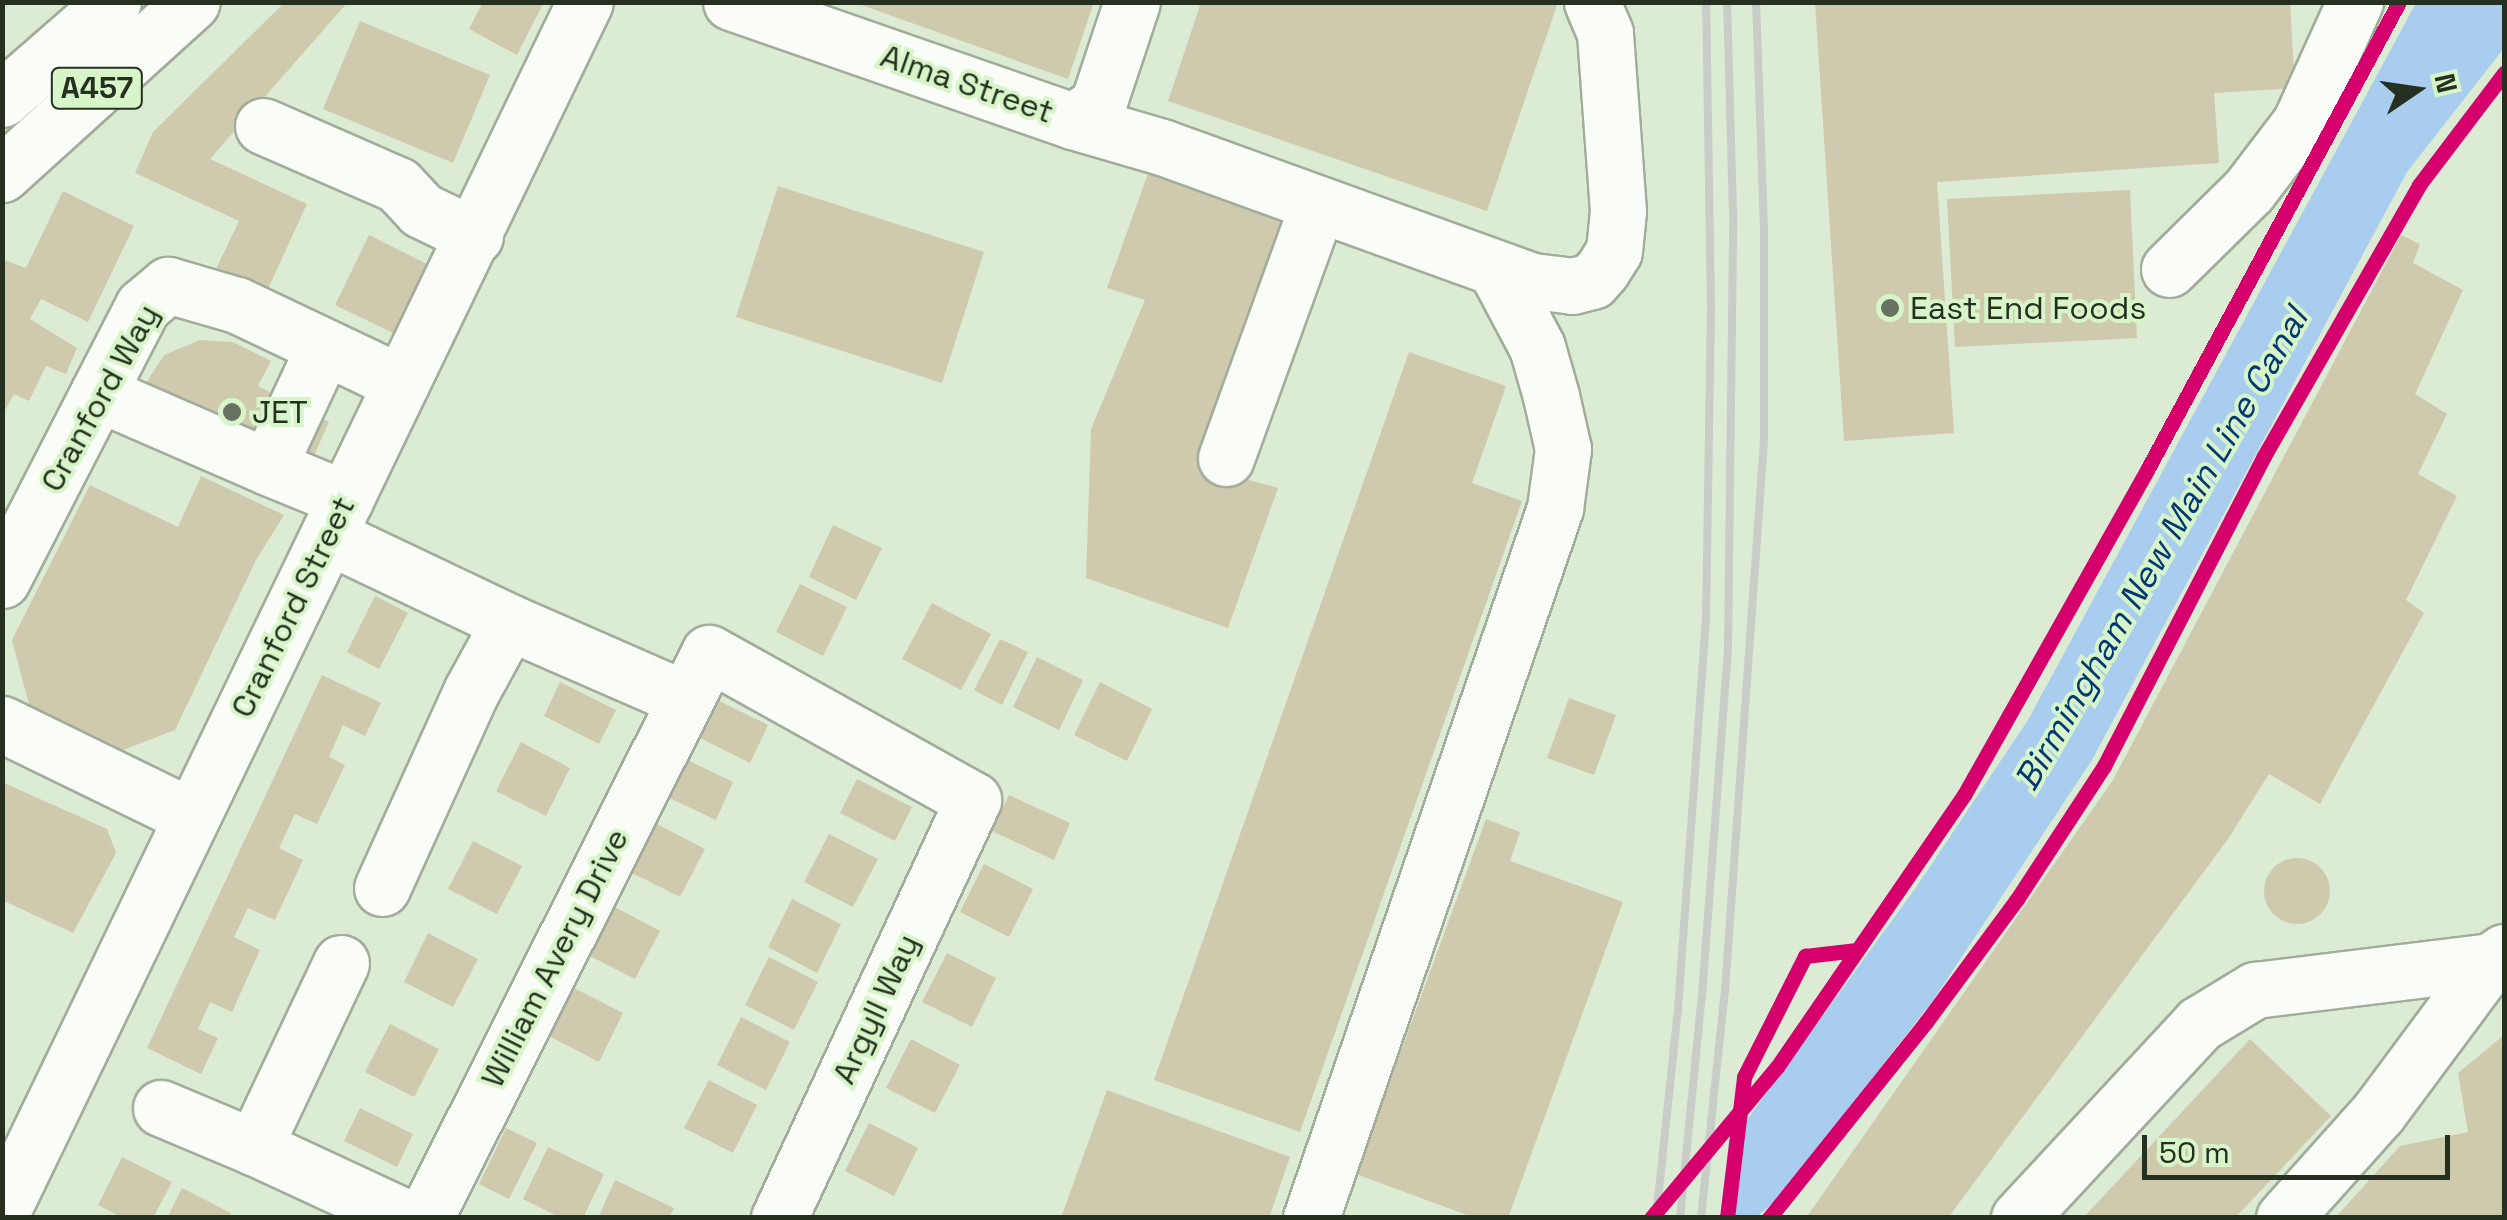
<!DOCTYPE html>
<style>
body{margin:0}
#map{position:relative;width:2507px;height:1220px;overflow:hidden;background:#dcebd3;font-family:"Space Grotesk",sans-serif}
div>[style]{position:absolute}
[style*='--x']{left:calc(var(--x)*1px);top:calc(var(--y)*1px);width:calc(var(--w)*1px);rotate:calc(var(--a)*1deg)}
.water>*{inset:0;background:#a8cdee}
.pier>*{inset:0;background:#dcebd3}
.building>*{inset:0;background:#cfcaae}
.round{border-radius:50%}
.roads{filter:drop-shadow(2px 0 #a1ac9a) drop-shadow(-2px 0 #a1ac9a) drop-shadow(0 2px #a1ac9a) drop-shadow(0 -2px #a1ac9a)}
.minor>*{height:55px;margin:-27.5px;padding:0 27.5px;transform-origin:27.5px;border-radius:27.5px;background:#fafcf8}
.major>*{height:55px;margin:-27.5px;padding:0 27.5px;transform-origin:27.5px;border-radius:27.5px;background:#fafcf8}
.rail>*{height:8px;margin:-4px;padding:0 4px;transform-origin:4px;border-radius:4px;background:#c9cdc7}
.cycleway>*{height:15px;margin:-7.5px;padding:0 7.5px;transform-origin:7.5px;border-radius:7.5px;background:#d6006c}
.dots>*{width:28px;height:28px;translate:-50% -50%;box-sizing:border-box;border:5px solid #d8f5c9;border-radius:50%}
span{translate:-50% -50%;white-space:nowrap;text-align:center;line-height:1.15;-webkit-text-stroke:8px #d8f5c9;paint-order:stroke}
.shield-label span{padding:2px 8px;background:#d8f5c9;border:2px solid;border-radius:8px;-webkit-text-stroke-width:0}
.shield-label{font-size:30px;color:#263020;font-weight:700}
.street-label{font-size:32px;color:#263020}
.poi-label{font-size:32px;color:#263020}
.left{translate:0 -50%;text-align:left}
.water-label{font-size:35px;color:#003873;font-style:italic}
.frame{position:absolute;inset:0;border:5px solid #263020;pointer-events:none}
.north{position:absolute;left:2367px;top:40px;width:100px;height:100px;-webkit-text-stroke:8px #d8f5c9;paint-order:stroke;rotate:77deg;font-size:28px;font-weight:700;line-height:40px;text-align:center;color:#263020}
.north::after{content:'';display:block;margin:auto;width:35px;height:45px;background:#263020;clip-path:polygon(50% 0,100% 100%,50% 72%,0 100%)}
.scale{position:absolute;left:2142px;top:1135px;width:308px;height:45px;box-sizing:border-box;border:5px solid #263020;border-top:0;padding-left:12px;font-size:30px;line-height:35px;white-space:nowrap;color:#263020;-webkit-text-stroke:8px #d8f5c9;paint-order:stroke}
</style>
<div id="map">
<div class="water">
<div style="clip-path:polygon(2416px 3px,2504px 3px,2504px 48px,2407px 172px,2092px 760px,1934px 999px,1780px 1196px,1757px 1217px,1663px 1218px,1741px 1128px,1917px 886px,2028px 720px)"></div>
</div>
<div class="pier">
<div style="clip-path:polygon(1730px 1134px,1720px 1217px,1658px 1218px,1659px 1214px)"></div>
</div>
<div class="building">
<div style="clip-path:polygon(285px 2px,348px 2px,210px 159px,307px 204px,266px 293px,216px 269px,239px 221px,135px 173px,153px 132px)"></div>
<div style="clip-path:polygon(483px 2px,544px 2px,517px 55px,469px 29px)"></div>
<div style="clip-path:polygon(853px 2px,1094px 2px,1068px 79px)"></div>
<div style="clip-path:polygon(1201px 2px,1558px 2px,1487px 211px,1168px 101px)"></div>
<div style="clip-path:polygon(1815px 2px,2290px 2px,2295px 88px,2214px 93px,2219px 163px,1937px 182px,1954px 433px,1844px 441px)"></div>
<div style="clip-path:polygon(360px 21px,490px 75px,453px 163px,323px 109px)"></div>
<div style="clip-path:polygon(1152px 162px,1288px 209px,1201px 467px,1278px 488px,1228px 628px,1086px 578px,1091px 429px,1145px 300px,1107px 288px)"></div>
<div style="clip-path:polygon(778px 186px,984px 252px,942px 383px,736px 317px)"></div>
<div style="clip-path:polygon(2130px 190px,2137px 338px,1955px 347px,1947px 199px)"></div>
<div style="clip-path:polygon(63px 191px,134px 226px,88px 322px,41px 299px,30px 319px,77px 348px,66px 374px,46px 366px,29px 401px,14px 394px,2px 416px,2px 259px,26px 268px)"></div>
<div style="clip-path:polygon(369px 235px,427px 264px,393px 333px,335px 305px)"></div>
<div style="clip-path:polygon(2401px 235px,2420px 244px,2413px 263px,2463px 290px,2415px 394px,2447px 414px,2418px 474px,2457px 496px,2406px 600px,2424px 613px,2320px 804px,2269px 774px,2228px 839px,1948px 1218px,1806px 1218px,2113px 780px)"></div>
<div style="clip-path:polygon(200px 340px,233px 342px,271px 361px,258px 386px,329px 422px,296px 496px,133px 403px,164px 355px)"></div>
<div style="clip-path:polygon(1409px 352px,1506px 386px,1472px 483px,1522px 501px,1300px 1132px,1154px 1080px)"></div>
<div style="clip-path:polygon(201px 476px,284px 515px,256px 560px,175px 730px,118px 752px,32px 716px,12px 640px,90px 485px,178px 527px)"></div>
<div style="clip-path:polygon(833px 525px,882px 548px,856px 600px,809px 577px)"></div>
<div style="clip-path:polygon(800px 584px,847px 607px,823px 656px,776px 632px)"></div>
<div style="clip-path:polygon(375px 596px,408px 613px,379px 669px,347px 652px)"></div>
<div style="clip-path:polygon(932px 603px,991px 634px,961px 690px,902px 659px)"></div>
<div style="clip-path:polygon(1000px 639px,1028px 652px,1002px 705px,974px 690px)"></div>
<div style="clip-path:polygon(1037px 657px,1083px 680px,1059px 730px,1013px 707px)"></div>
<div style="clip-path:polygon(322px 675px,381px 703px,365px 736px,343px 725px,329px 757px,345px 765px,317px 824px,295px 814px,279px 848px,303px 860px,275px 920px,248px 908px,234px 937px,260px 950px,232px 1012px,210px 1002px,198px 1029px,218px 1038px,201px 1074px,147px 1048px)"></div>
<div style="clip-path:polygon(560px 682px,616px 710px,599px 744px,544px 716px)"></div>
<div style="clip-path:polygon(1100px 682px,1152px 709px,1127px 761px,1074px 735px)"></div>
<div style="clip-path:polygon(711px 697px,768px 725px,750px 763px,692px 734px)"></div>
<div style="clip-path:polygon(1569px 698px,1616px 715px,1594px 775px,1547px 758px)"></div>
<div style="clip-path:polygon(521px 742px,570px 768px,546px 816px,496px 791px)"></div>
<div style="clip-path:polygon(681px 757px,733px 782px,716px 820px,663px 795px)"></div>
<div style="clip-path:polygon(857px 779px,912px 807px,895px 841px,840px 813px)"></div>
<div style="clip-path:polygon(2px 782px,107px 829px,116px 853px,73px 933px,2px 900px)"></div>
<div style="clip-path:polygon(1009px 795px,1070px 823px,1054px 860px,992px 831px)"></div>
<div style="clip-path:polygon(1486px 819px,1520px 832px,1510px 861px,1623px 902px,1508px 1218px,1475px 1218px,1356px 1174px)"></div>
<div style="clip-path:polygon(655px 823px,705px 849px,680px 897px,630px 872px)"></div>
<div style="clip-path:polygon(829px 834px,878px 859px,853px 907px,804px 882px)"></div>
<div style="clip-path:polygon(473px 841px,522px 866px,497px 914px,448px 889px)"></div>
<div class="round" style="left:2264px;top:858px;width:66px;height:66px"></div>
<div style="clip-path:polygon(984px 864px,1033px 889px,1009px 937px,960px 912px)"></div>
<div style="clip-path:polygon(792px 899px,841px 924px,817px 973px,768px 947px)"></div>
<div style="clip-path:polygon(611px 905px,660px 931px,635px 979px,586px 954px)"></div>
<div style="clip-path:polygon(428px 933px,478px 959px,453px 1007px,404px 982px)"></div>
<div style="clip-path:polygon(947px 953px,996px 978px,972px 1027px,922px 1002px)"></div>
<div style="clip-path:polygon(769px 957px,818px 982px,794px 1030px,745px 1005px)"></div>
<div style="clip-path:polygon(574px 988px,623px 1013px,599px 1062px,549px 1036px)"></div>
<div style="clip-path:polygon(741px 1017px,790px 1042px,766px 1090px,717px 1065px)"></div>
<div style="clip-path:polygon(390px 1024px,439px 1049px,414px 1097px,365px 1072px)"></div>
<div style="clip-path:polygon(2504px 1035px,2504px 1218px,2335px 1218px,2400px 1146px,2468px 1132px,2458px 1073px)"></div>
<div style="clip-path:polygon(911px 1039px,960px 1065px,935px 1113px,886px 1088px)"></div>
<div style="clip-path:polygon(2250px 1039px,2331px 1116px,2235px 1218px,2083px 1218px)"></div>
<div style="clip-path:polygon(709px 1080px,757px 1105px,733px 1153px,684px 1128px)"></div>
<div style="clip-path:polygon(1107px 1090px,1290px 1157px,1269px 1218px,1061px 1218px)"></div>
<div style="clip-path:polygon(360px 1108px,413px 1134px,397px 1167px,344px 1141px)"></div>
<div style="clip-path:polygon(869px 1123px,918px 1148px,894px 1196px,845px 1171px)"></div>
<div style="clip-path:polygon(506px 1128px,537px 1143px,509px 1199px,479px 1184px)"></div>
<div style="clip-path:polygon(548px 1147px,604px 1174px,583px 1218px,561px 1218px,523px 1199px)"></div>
<div style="clip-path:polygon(122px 1157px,172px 1182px,153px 1218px,123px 1218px,98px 1205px)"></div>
<div style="clip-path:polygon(615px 1180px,674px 1208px,669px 1218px,598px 1218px)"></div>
<div style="clip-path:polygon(182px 1188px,231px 1213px,229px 1218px,167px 1218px)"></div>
</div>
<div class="roads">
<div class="minor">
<div style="--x:731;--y:2;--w:362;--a:19.2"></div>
<div style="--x:1073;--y:121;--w:30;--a:-34"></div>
<div style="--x:1098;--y:104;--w:108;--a:-71.6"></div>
<div style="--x:1073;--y:121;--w:93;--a:16.3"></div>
<div style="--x:1162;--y:147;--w:394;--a:19.9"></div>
<div style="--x:1533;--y:281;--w:39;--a:7"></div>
<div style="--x:1572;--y:286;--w:21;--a:-14"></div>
<div style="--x:1592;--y:281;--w:15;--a:-48"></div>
<div style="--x:1602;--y:270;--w:22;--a:-58"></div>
<div style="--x:1614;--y:251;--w:40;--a:-84.3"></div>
<div style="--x:1618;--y:211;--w:178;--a:-94.2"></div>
<div style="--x:1605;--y:33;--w:33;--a:-113"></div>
<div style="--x:263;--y:126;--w:147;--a:23.6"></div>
<div style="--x:398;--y:185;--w:34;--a:47"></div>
<div style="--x:421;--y:210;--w:60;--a:25.7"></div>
<div style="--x:2169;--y:269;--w:112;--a:-44.6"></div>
<div style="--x:2249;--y:190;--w:84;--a:-52.7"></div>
<div style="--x:2300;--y:123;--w:133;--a:-65.6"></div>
<div style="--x:324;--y:347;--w:132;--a:115"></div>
<div style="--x:268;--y:467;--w:84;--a:22.3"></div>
<div style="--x:98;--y:393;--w:185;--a:23.5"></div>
<div style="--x:1226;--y:458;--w:270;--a:-70.1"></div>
<div style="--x:328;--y:536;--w:200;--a:25.4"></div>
<div style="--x:2;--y:580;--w:308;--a:-62.8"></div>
<div style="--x:143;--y:306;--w:33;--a:-40"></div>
<div style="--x:168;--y:285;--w:72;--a:16.2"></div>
<div style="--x:237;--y:305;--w:182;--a:25.4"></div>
<div style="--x:2;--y:724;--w:210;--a:26"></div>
<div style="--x:382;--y:888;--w:217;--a:-65.6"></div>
<div style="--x:472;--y:690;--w:77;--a:-61.4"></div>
<div style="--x:509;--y:622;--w:192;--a:23.6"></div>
<div style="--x:341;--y:963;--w:204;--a:115.3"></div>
<div style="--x:254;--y:1147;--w:169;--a:24.9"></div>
<div style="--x:161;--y:1108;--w:101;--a:22.8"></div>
<div style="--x:425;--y:1218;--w:632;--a:-63.31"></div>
<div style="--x:709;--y:653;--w:302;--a:29.1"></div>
<div style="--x:973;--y:800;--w:461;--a:114.9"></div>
<div style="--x:1311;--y:1218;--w:751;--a:-71.03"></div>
<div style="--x:1555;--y:508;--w:60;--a:-82.3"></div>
<div style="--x:1563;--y:449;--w:54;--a:-102.8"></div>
<div style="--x:1551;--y:396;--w:51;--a:-105.9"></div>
<div style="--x:1537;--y:347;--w:89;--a:-118"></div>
<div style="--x:2019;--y:1218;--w:265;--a:-47.1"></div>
<div style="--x:2199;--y:1024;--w:66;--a:-31.3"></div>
<div style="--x:2255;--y:990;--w:238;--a:-7"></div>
<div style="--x:2284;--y:1218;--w:141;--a:-48.2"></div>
<div style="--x:2378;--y:1113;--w:189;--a:-53.4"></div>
<div style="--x:2491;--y:961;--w:16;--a:-35"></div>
</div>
<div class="major">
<div style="--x:2;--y:99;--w:147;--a:-41.1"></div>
<div style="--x:2;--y:174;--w:256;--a:-42.2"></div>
<div style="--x:2;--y:1211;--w:1342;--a:-64.26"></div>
</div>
</div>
<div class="rail">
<div style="--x:1656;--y:1218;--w:210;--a:-84"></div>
<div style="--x:1678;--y:1009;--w:388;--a:-85.9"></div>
<div style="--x:1706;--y:622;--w:311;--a:-89.1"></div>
<div style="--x:1711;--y:311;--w:309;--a:-90.9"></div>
<div style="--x:1680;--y:1218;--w:237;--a:-84.4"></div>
<div style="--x:1703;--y:982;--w:335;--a:-85.7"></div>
<div style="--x:1728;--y:648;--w:435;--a:-89.3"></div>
<div style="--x:1733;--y:213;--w:211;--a:-91.6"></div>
<div style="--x:1701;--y:1218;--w:228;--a:-84"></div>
<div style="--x:1725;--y:991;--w:552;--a:-85.95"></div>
<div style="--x:1764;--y:440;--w:211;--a:-90"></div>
<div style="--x:1764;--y:229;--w:227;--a:-92"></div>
</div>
<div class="cycleway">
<div style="--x:1651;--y:1218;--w:197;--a:-50.2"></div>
<div style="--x:1777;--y:1067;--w:330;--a:-55.5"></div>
<div style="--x:1964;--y:795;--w:373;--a:-60.6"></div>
<div style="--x:2147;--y:470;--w:532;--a:-61.7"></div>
<div style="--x:1727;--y:1218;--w:142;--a:-83.1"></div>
<div style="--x:1744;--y:1077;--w:136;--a:-63.2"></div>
<div style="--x:1805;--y:956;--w:52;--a:-6.6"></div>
<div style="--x:1769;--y:1218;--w:251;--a:-51.3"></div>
<div style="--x:1926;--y:1022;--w:153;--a:-53.5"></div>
<div style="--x:2017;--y:899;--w:159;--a:-56.8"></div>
<div style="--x:2104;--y:766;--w:349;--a:-62.7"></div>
<div style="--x:2264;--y:456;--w:312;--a:-60.2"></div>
<div style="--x:2419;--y:185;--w:141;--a:-52.8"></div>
</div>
<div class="dots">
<div style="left:1890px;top:308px;background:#66715f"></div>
<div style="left:232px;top:412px;background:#66715f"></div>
</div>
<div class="shield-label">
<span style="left:97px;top:88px">A457</span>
</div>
<div class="street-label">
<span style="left:967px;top:84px;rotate:19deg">Alma Street</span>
<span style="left:100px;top:398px;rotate:-61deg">Cranford Way</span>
<span style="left:293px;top:607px;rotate:-64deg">Cranford Street</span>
<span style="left:555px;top:958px;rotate:-63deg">William Avery Drive</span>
<span style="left:876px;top:1009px;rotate:-65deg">Argyll Way</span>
</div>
<div class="poi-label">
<span class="left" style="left:1910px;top:308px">East End Foods</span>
<span class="left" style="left:252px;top:412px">JET</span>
</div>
<div class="water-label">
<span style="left:2161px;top:549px;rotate:-60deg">Birmingham New Main Line Canal</span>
</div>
<div class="frame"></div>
<div class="north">N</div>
<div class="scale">50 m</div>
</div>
